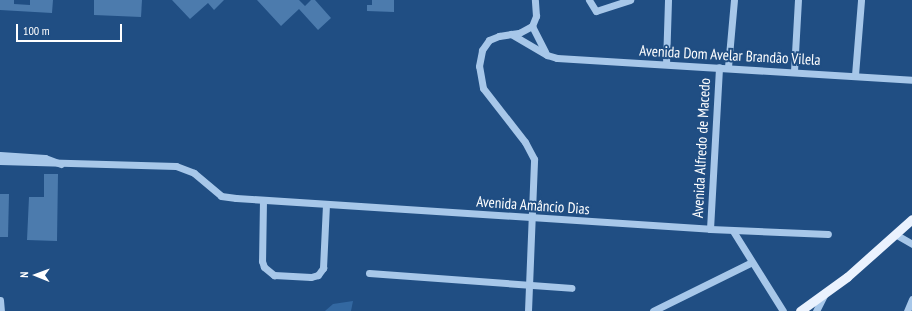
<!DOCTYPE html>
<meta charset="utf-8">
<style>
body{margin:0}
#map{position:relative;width:912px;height:311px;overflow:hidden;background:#204e83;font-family:"PT Sans Narrow",sans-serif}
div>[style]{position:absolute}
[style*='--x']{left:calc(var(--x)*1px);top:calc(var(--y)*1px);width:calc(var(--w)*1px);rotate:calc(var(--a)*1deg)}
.green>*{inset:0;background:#3368a1}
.building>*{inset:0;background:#4c7bad}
.minor>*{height:7px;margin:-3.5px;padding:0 3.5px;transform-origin:3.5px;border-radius:3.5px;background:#a7c7e9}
.major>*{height:9px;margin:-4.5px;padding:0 4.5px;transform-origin:4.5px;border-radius:4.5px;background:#eaf2fe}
span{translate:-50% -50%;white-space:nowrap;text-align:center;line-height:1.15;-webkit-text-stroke:4px #204e83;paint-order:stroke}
.street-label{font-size:15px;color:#fff}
.north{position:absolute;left:16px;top:255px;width:40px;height:40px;-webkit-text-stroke:3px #204e83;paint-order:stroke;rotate:271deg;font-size:11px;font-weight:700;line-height:16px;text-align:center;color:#fff}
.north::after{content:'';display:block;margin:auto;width:14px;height:18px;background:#fff;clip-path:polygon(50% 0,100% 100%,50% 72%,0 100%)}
.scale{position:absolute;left:16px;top:24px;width:106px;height:18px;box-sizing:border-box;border:2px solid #fff;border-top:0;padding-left:5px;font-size:12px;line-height:14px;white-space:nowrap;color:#fff;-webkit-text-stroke:3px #204e83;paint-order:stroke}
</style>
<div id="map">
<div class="green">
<div style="clip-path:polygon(353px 301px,351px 311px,325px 311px,333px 304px)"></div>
</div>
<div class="building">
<div style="clip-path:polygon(0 0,14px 0,14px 4px,30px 5px,30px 0,53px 0,52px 13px,0 10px)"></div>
<div style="clip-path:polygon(94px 0,142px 0,141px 17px,94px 15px)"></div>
<div style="clip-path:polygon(172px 0,224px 0,214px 10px,208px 3px,190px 19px)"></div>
<div style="clip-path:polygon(257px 0,299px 0,305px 6px,311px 0,315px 0,331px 18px,318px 30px,299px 9px,281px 26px)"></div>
<div style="clip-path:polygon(372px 0,394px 0,394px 12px,367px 11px,367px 5px,372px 5px)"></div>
<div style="clip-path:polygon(44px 174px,58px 174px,57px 241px,27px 240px,29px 197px,44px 197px)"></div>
<div style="clip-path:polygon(0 194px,9px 194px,8px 237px,0 237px)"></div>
</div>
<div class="minor">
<div style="--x:589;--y:0;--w:13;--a:58"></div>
<div style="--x:596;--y:11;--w:36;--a:-18"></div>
<div style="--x:532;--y:26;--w:29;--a:63"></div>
<div style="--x:511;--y:34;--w:42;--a:30.3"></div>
<div style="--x:547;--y:55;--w:10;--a:17"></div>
<div style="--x:557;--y:58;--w:356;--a:3.5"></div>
<div style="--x:666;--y:64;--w:64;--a:-88.2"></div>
<div style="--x:728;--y:67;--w:67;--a:-84.9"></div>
<div style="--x:794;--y:71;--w:71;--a:-86.8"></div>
<div style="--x:855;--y:75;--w:75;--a:-85.4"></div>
<div style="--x:0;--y:155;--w:45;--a:3.8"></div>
<div style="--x:45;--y:158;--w:17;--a:21"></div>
<div style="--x:0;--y:161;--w:176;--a:1.6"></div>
<div style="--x:176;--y:166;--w:19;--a:21"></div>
<div style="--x:194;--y:173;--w:35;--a:40"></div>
<div style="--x:221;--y:196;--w:15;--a:8"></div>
<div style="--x:236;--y:198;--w:475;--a:3.7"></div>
<div style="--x:710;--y:229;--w:118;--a:2.4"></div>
<div style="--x:263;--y:200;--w:61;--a:90.9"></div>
<div style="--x:262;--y:261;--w:6;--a:72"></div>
<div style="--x:264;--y:267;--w:13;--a:39"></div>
<div style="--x:274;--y:275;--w:37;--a:3"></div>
<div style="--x:311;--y:277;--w:7;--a:-16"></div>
<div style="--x:318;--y:275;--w:9;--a:-54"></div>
<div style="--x:323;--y:268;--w:64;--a:-87.3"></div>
<div style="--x:710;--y:229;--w:162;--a:-86.8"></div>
<div style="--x:733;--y:231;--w:94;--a:58"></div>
<div style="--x:895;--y:234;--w:20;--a:30"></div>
<div style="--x:369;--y:273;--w:203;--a:4.2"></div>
<div style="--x:0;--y:300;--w:11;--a:85"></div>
<div style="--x:528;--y:311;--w:152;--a:-87.7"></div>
<div style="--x:534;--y:159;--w:19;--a:-118"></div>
<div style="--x:525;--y:142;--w:68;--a:-127.9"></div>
<div style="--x:483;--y:88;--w:22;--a:-100"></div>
<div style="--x:479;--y:66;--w:16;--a:-79"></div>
<div style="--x:482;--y:50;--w:12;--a:-55"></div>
<div style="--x:489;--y:40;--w:11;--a:-22"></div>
<div style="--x:499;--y:36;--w:20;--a:-9"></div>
<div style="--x:519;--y:33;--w:15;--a:-28"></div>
<div style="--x:532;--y:26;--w:11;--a:-68"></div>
<div style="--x:536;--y:16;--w:16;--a:-94"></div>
<div style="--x:653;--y:311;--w:110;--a:-26.3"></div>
<div style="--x:816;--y:311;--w:18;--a:-63"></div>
<div style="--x:907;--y:311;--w:13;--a:-67"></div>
</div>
<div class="major">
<div style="--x:800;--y:311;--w:58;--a:-35.9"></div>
<div style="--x:847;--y:277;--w:87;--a:-41.7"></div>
</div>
<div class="street-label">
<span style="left:730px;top:55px;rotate:3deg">Avenida Dom Avelar Brandão Vilela</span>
<span style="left:701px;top:148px;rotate:-87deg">Avenida Alfredo de Macedo</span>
<span style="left:533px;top:205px;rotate:4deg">Avenida Amâncio Dias</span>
</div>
<div class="north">N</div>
<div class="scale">100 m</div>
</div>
